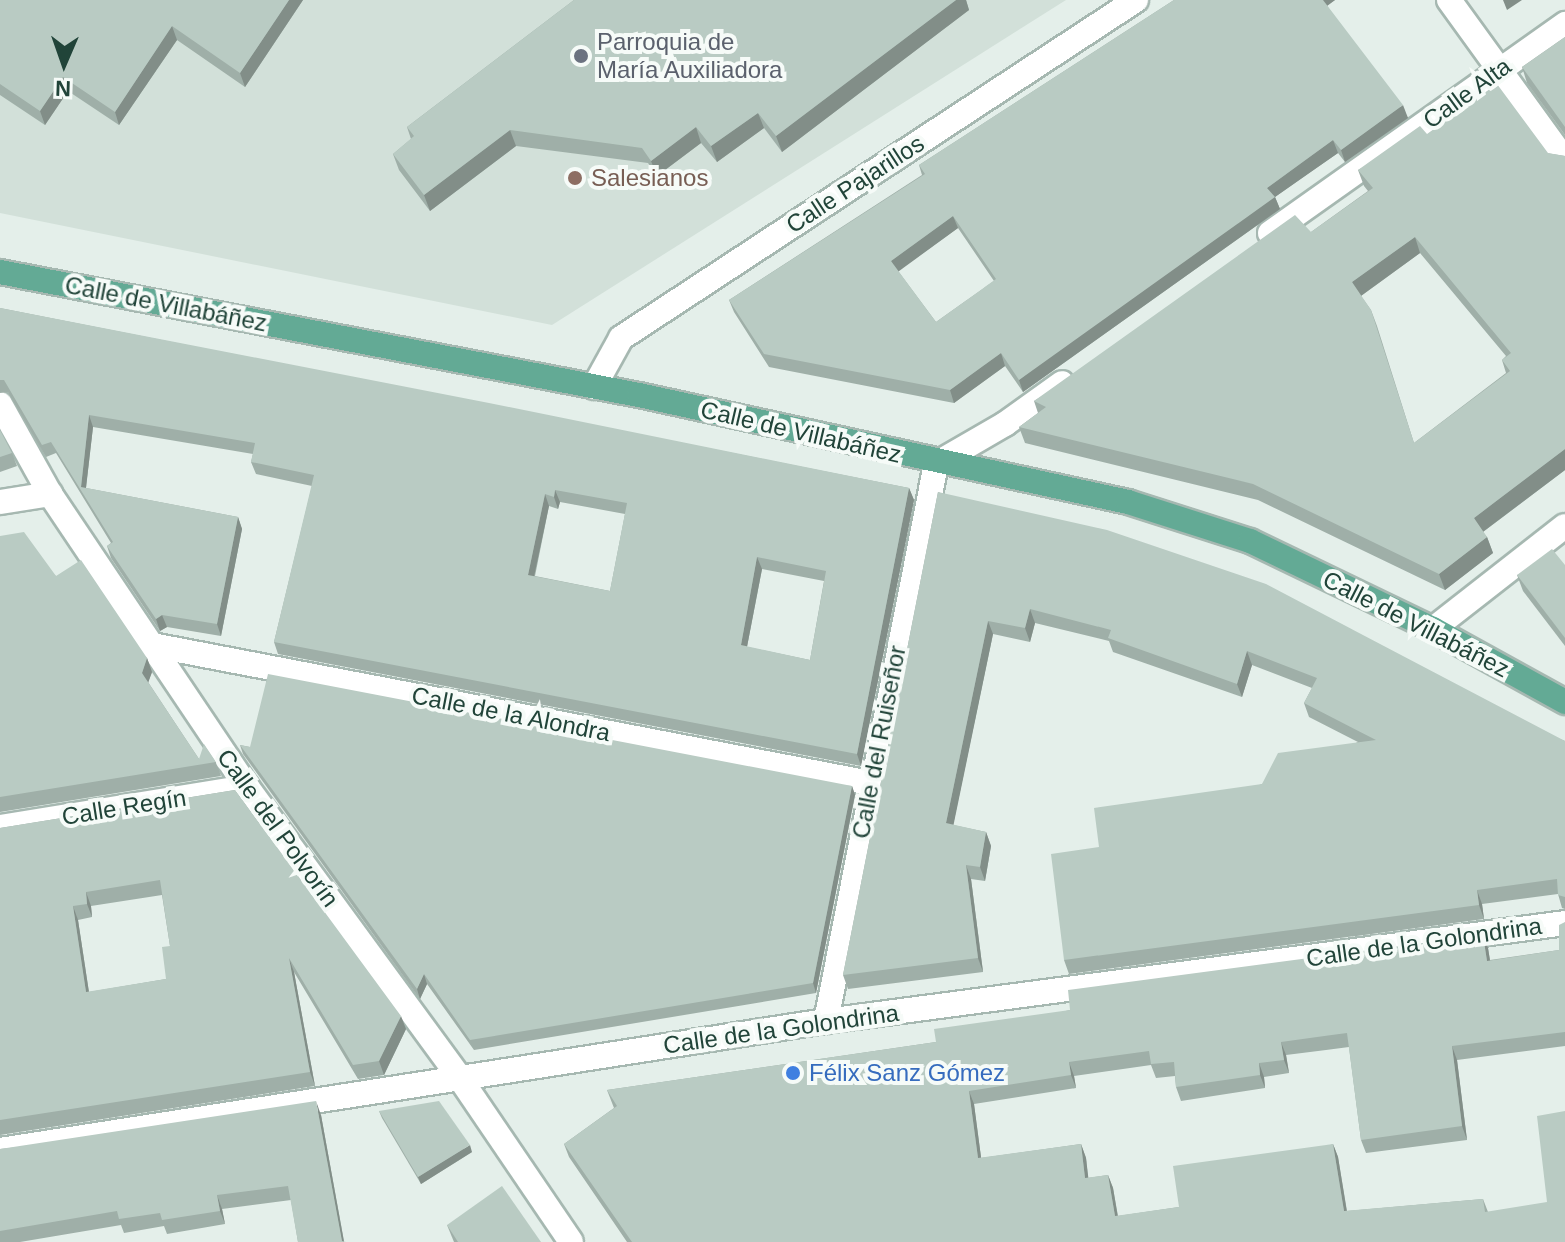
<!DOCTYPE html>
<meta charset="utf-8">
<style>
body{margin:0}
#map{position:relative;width:1565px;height:1242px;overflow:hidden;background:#e4efea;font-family:Arial,sans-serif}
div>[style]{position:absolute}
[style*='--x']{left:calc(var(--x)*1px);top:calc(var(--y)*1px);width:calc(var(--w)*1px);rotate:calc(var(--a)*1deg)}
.built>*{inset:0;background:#d2e0d9}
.roads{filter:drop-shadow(2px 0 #a6b8b1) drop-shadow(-2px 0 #a6b8b1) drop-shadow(0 2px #a6b8b1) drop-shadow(0 -2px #a6b8b1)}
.minor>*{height:24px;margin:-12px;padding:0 12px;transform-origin:12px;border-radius:12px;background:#fff}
.primary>*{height:24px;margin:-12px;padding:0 12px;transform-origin:12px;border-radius:12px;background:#63aa95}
.wall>*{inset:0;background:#9fafa8}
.shaded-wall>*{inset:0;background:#828e88}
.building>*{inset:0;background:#b9cbc3}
.dots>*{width:22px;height:22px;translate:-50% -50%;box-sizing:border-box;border:4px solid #f6fbf8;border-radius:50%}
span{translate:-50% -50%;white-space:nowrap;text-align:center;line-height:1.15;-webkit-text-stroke:8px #f6fbf8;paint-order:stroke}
.worship-label{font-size:24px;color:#5b616d}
.left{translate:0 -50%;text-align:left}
.street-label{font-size:24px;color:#214439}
.education-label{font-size:24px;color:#785e54}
.shop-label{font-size:24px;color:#366cbe}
.north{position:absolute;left:24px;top:24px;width:80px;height:80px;-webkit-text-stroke:6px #f6fbf8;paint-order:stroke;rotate:182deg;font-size:22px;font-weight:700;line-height:32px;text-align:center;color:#214439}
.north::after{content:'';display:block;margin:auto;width:28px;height:36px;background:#214439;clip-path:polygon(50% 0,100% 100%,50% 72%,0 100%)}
</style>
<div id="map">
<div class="built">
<div style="clip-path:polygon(0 0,1066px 0,552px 325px,0 213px)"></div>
</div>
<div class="roads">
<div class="minor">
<div style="--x:1449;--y:0;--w:198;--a:54.1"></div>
<div style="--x:1270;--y:233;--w:362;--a:-35.3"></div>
<div style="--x:594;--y:387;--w:56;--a:-61.1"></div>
<div style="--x:621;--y:338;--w:616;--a:-33.28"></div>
<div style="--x:0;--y:404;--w:103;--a:60.9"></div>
<div style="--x:50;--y:494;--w:353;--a:56.1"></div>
<div style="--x:247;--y:787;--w:359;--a:53.8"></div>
<div style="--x:459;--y:1077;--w:199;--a:55.8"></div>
<div style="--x:0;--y:502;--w:51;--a:-9.1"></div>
<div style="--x:1433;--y:629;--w:167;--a:-38"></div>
<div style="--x:152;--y:645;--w:731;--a:10.88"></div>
<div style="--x:0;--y:827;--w:250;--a:-9.2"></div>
<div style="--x:826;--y:1021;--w:568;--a:-78.83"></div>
<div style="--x:936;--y:464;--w:80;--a:-30.1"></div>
<div style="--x:1005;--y:424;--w:70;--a:-35.7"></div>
<div style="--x:0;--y:1150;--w:836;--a:-8.88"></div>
<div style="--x:826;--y:1021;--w:745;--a:-7.55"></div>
</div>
<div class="primary">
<div style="--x:0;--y:272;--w:651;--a:10.9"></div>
<div style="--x:639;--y:395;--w:501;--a:12.34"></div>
<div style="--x:1128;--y:502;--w:128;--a:17.7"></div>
<div style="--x:1250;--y:541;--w:203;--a:25.7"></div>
<div style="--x:1433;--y:629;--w:151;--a:28.9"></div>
</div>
</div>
<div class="wall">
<div style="clip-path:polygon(0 0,303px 0,245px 87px,177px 40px,119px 125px,68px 91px,45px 125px,0 95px)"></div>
<div style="clip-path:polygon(574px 0,966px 0,969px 10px,782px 152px,764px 128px,717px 162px,701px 143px,657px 176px,648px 163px,516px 146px,430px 211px,399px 170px,393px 154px,411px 139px,407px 127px)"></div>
<div style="clip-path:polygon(evenodd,1174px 0,1335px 0,1327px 6px,1408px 118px,1345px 162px,1338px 153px,1309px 173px,1275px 197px,1280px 209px,1023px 392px,1005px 366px,954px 403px,769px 367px,734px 312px,729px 300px,922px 175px,919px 165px,1174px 0,958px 228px,994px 281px,936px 322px,898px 271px,958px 228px)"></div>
<div style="clip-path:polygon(1565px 37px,1565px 135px,1527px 83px,1522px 67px)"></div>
<div style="clip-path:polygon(evenodd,1427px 134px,1565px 156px,1565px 470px,1483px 532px,1487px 537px,1493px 553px,1445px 590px,1258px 500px,1025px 443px,1019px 427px,1038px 413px,1034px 401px,1311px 232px,1368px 191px,1364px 186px,1358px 170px,1427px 134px,1420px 253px,1506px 356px,1502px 360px,1506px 373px,1414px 443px,1377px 326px,1371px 310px,1361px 296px,1420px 253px)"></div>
<div style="clip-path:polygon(evenodd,0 308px,909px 488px,914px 500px,861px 766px,278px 654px,274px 642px,312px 486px,256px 474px,251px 462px,253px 454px,93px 427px,86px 488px,238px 517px,242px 529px,221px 636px,167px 627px,160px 631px,111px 558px,107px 546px,111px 543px,56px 453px,46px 457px,8px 392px,0 393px,0 308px,560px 502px,625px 514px,610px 591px,535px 576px,549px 506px,558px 509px,560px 502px,0 308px,762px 569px,824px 581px,810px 660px,747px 647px,762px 569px)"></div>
<div style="clip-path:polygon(0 430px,12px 453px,17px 466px,0 472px)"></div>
<div style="clip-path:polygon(938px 492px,1565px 741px,1565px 909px,1562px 908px,1558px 894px,1482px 904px,1484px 919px,1069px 974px,1064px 960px,1099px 847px,1262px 784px,1358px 742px,1309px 717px,1304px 703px,1312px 688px,1252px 665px,1242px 697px,1113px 652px,1109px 641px,1035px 623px,1030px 642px,993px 634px,953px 825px,986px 832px,991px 846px,985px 881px,971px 879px,983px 972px,848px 989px,843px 975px)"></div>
<div style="clip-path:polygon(0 536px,56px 576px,147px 658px,152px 672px,148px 682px,199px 759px,216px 762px,221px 776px,0 812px)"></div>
<div style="clip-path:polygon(1565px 565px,1565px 646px,1523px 591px,1517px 575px)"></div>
<div style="clip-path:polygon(240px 745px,250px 747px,852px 786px,855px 795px,816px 993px,474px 1050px,427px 984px,420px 999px,243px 754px)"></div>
<div style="clip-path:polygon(evenodd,235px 790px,406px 1029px,384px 1075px,358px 1079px,294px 972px,315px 1086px,0 1135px,0 828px,235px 790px,162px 895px,170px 946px,166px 979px,89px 992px,78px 920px,92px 917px,91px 906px,162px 895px)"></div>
<div style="clip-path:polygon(1565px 922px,1565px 1046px,1457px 1060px,1467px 1140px,1366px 1153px,1361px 1140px,1349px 1047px,1286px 1055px,1289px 1073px,1264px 1077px,1265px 1088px,1181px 1101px,1176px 1087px,1175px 1076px,1156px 1078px,1151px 1065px,1074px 1076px,1076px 1088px,974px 1104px,981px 1158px,1081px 1144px,1086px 1158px,1088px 1178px,1108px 1175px,1113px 1188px,1118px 1216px,1179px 1207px,1333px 1144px,1338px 1157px,1347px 1211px,1483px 1199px,1488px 1212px,1565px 1242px,627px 1242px,569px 1157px,564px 1144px,614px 1108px,607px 1090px,936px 1042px,1070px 1010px,1488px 948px,1490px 960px,1559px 950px)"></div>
<div style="clip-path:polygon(379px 1111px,472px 1152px,421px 1184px,382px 1118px)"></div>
<div style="clip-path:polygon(321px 1115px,344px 1241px,298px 1242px,291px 1200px,222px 1209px,225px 1224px,167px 1234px,164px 1226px,124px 1233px,121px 1225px,20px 1242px,0 1242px,0 1149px)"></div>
<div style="clip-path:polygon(447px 1225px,541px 1242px,454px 1242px)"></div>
</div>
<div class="shaded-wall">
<div style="clip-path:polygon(289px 0,303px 0,245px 87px,240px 73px)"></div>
<div style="clip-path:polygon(956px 0,966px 0,969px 10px,782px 152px,776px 136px)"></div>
<div style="clip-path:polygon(1321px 0,1335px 0,1324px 8px)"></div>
<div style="clip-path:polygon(1503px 0,1522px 0,1507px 10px)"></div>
<div style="clip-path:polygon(172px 26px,177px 40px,119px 125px,115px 112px)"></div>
<div style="clip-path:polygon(63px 77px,68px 91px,45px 125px,40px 111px)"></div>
<div style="clip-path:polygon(1403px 105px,1408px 118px,1345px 162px,1341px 150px)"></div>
<div style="clip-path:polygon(758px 113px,764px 128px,717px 162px,711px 146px)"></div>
<div style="clip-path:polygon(696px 127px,701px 143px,657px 176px,651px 161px)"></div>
<div style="clip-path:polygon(510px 130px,516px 146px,430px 211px,424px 195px)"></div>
<div style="clip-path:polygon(1333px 140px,1338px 153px,1275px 197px,1280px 209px,1023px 392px,1019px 380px,1267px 188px)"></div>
<div style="clip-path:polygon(953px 216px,958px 228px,895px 274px,891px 261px)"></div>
<div style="clip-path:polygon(1415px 237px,1420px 253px,1358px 298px,1352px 282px)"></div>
<div style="clip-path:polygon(1001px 353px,1005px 366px,954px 403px,950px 390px)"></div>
<div style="clip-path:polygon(89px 415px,93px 427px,85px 496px,81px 487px)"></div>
<div style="clip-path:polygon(1565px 449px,1565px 470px,1480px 534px,1474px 518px)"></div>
<div style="clip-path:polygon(909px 488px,914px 500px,861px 766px,857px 754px)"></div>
<div style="clip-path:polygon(555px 490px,560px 502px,558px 509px,554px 497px)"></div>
<div style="clip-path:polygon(545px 494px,549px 506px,532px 586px,528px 575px)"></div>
<div style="clip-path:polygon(238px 517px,242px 529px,221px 636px,217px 624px)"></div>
<div style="clip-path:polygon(1487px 537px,1493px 553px,1445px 590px,1439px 574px)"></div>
<div style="clip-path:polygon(757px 557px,762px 569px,745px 657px,741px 645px)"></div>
<div style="clip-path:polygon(1030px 609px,1035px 623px,1030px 642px,1025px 628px)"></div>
<div style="clip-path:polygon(162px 615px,167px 627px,160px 631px,156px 619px)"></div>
<div style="clip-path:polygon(988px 621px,993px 634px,951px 837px,946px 823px)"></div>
<div style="clip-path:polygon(1247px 651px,1252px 665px,1242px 697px,1237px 684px)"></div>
<div style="clip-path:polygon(147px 658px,152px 672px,147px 686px,142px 673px)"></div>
<div style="clip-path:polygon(852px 786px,855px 795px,816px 993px,813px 983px)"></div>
<div style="clip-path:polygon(986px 832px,991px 846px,985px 881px,980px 867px)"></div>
<div style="clip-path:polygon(966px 865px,971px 879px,983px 972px,978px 958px)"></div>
<div style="clip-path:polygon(1477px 890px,1482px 904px,1484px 919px,1479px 905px)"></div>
<div style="clip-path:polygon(86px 892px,91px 906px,92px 917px,87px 904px)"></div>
<div style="clip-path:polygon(73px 906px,78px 920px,91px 1006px,86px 992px)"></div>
<div style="clip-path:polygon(1483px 935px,1488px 948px,1492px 974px,1487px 961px)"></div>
<div style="clip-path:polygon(289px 958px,294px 972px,315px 1086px,310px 1072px)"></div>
<div style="clip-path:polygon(424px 974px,427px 984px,420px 999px,417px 989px)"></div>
<div style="clip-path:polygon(401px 1016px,406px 1029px,384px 1075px,379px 1061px)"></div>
<div style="clip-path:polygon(1281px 1042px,1286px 1055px,1289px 1073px,1284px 1060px)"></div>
<div style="clip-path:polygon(1452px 1046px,1457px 1060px,1467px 1140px,1462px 1126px)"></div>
<div style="clip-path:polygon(1069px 1062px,1074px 1076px,1076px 1088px,1071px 1075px)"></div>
<div style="clip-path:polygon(1259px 1063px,1264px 1077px,1265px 1088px,1260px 1075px)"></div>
<div style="clip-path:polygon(969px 1091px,974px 1104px,983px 1172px,978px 1158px)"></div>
<div style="clip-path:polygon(316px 1101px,321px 1115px,344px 1242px,342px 1242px)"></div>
<div style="clip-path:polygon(1081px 1144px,1086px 1158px,1090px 1192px,1085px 1178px)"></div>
<div style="clip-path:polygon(1333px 1144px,1338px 1157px,1349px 1225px,1344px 1211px)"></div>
<div style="clip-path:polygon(470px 1145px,472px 1152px,421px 1184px,418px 1177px)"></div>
<div style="clip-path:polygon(1108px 1175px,1113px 1188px,1120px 1230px,1115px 1216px)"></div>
<div style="clip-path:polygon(217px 1195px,222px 1209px,225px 1224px,220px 1211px)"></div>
</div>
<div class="building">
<div style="clip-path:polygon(0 0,289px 0,240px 73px,172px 26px,115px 112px,63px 77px,40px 111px,0 84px)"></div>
<div style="clip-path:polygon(574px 0,956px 0,776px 136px,758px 113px,711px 146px,696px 127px,651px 161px,642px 148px,510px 130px,424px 195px,393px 154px,414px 136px,407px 127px)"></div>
<div style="clip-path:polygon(evenodd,1174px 0,1323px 0,1403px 105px,1341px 150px,1333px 140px,1304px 161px,1267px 188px,1275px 197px,1019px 380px,1001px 353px,950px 390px,764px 354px,729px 300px,925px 174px,919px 165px,1174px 0,953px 216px,996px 279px,936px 322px,891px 261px,953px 216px)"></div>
<div style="clip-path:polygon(1565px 37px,1565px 127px,1522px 67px)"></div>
<div style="clip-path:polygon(evenodd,1497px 84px,1548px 153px,1565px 156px,1565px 449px,1474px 518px,1487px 537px,1439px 574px,1253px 484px,1019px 427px,1046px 407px,1034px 401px,1295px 215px,1311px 232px,1373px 188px,1358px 170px,1420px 126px,1427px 134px,1497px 84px,1415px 237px,1511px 353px,1502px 360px,1510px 371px,1414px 443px,1371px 310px,1352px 282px,1415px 237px)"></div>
<div style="clip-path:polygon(evenodd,0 308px,489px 403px,909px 488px,857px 754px,274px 642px,314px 475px,251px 462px,255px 443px,89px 415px,81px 487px,238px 517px,217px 624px,162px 615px,156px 619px,107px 546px,113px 542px,51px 442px,42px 445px,4px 380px,0 380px,0 308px,555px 490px,627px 503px,610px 591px,528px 575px,545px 494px,554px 497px,555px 490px,0 308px,757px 557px,826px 571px,810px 660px,741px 645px,757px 557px)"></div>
<div style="clip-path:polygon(0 430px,12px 453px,0 457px)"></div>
<div style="clip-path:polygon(938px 492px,1107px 530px,1266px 584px,1565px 741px,1565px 897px,1558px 895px,1557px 879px,1477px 890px,1479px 905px,1064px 960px,1051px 854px,1099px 847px,1094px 808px,1262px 784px,1278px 753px,1376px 740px,1304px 703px,1317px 678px,1247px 651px,1237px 684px,1108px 638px,1111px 630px,1030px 609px,1025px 628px,988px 621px,946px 823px,986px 832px,980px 867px,966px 865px,978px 958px,843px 975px)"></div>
<div style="clip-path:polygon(24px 532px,56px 576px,81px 560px,147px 658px,142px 673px,199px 759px,204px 744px,216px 762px,0 797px,0 536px)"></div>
<div style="clip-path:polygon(1552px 549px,1565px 565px,1565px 638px,1517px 575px)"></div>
<div style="clip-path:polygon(268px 674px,852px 786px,813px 983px,470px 1040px,424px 974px,417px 989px,240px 745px,250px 747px)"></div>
<div style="clip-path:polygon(evenodd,235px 790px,401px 1016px,379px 1061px,353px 1065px,289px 958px,310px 1072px,0 1120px,0 828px,235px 790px,160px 880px,170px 946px,162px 947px,166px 979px,86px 992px,73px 906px,87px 904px,86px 892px,160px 880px)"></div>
<div style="clip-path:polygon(1565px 922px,1565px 1032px,1452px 1046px,1462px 1126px,1361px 1140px,1347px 1033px,1281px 1042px,1284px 1060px,1259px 1063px,1260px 1075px,1176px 1087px,1174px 1062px,1151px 1064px,1149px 1051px,1069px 1062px,1071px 1075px,969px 1091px,978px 1158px,1081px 1144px,1085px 1178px,1108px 1175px,1115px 1216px,1179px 1207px,1173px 1166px,1333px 1144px,1344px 1211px,1483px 1199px,1485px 1212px,1547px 1202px,1537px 1116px,1565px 1111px,1565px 1242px,632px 1242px,564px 1144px,617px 1106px,607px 1090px,936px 1042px,934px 1029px,1070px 1010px,1068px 990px,1483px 935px,1487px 961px,1559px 950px,1559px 925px)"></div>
<div style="clip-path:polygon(316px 1101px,342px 1241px,346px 1242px,298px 1242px,288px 1186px,217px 1195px,220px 1211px,162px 1220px,160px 1213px,119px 1219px,117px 1211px,0 1231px,0 1149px)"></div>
<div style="clip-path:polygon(439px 1101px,470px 1145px,418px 1177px,379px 1111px)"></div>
<div style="clip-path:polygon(502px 1186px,541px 1242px,458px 1242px,447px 1225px)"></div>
</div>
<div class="dots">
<div style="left:581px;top:56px;background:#6b7280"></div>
<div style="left:575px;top:178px;background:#8d6e63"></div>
<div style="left:793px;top:1073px;background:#3f7fe0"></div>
</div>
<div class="worship-label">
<span class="left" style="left:597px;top:56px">Parroquia de<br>María Auxiliadora</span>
</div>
<div class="street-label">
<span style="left:1467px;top:93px;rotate:-36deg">Calle Alta</span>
<span style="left:855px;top:184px;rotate:-33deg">Calle Pajarillos</span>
<span style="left:166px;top:304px;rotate:11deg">Calle de Villabáñez</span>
<span style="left:801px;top:432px;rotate:13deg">Calle de Villabáñez</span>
<span style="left:1416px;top:624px;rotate:27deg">Calle de Villabáñez</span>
<span style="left:511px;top:714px;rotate:11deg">Calle de la Alondra</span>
<span style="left:879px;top:742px;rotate:-79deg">Calle del Ruiseñor</span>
<span style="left:124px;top:807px;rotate:-9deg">Calle Regín</span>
<span style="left:278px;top:828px;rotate:54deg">Calle del Polvorín</span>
<span style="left:1424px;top:942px;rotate:-8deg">Calle de la Golondrina</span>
<span style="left:781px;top:1029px;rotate:-8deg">Calle de la Golondrina</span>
</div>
<div class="education-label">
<span class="left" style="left:591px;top:178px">Salesianos</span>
</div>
<div class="shop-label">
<span class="left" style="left:809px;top:1073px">Félix Sanz Gómez</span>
</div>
<div class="north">N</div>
</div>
